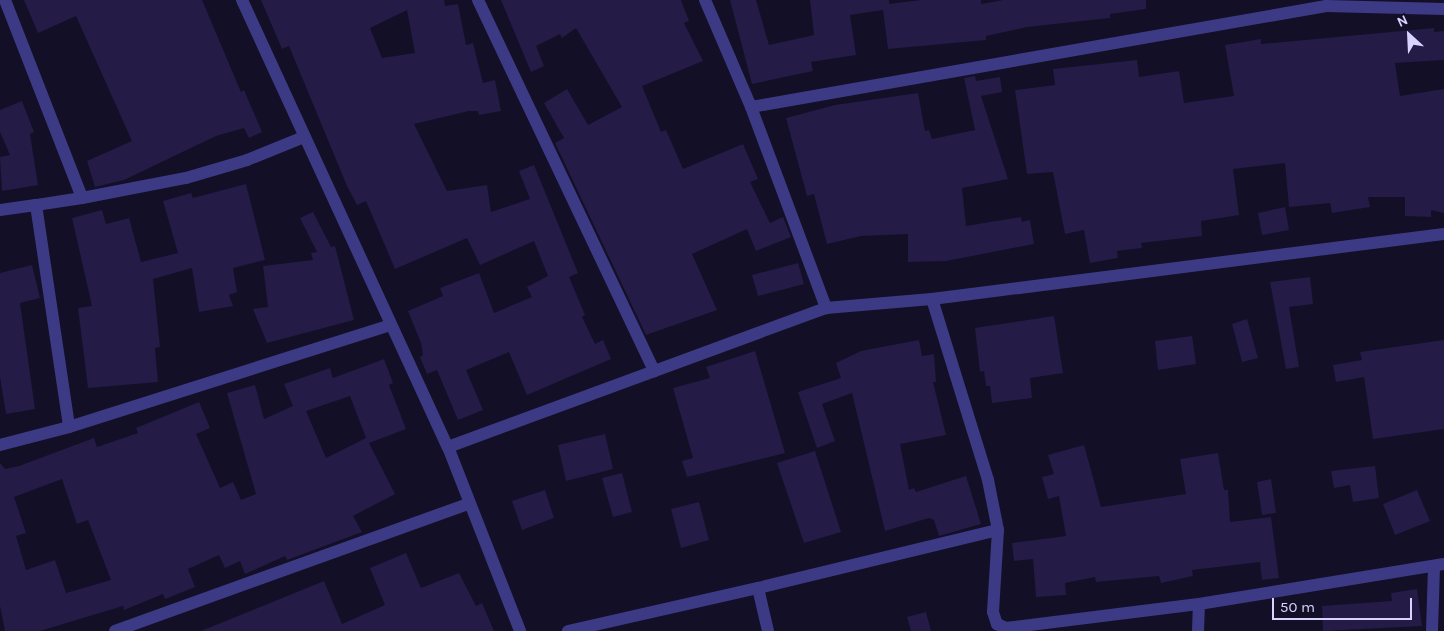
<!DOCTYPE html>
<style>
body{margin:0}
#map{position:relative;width:1444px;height:631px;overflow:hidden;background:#130f26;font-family:Karla,sans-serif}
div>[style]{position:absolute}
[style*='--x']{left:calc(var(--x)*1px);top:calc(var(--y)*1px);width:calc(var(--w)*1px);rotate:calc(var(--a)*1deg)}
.building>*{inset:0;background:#241b47}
.minor>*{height:12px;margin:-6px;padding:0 6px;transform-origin:6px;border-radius:6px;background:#3d3a85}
span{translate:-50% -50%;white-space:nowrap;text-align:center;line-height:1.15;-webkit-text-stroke:4px #130f26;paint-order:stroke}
.north{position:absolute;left:1384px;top:10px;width:50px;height:50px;-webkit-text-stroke:4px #130f26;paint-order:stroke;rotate:335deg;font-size:14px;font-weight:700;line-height:20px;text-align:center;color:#d9d4ff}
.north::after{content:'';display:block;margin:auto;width:18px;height:22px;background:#d9d4ff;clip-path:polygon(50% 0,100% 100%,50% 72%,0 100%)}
.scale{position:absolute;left:1272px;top:598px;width:140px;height:22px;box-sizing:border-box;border:2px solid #d9d4ff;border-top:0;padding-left:6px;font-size:15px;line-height:18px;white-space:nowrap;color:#d9d4ff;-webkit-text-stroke:4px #130f26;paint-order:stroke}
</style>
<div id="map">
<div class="building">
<div style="clip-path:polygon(24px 0,202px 0,241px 92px,244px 90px,262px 132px,249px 138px,244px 128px,216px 136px,124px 180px,95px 187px,87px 161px,132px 141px,76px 16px,38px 33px)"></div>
<div style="clip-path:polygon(evenodd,261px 0,444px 0,445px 6px,458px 4px,466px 45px,473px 43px,483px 83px,495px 80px,501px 111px,479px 115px,478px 111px,469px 111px,414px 124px,447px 191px,487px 185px,491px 212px,530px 199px,519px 171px,534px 165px,578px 273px,569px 277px,585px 315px,582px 317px,595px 344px,603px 340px,611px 359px,527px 395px,509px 352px,466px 370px,483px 410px,458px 420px,437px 370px,427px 374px,420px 357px,423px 355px,421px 343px,408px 311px,443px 296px,440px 288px,479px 273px,494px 313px,532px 297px,527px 287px,548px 276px,534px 241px,480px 265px,467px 238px,395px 269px,366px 201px,357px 205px,347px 186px,289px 46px,282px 49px,261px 0,407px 10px,415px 53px,382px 58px,370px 28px,407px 10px)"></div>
<div style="clip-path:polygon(501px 0,681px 0,689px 21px,684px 23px,703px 61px,642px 86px,661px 132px,666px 130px,683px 169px,743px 144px,758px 179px,750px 182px,770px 223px,783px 217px,791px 237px,756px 251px,747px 229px,692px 254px,717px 310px,646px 335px,555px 143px,564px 138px,544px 103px,567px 89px,588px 125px,622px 107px,576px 28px,562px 38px,560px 34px,536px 46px,544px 66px,531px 72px)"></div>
<div style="clip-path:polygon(730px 0,756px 0,769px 45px,814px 35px,810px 0,889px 0,889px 4px,921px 0,981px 0,981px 4px,1003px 0,1146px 0,1146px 9px,1110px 14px,1110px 18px,1027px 27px,986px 36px,986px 40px,888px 49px,883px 10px,850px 15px,856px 55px,811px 62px,813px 71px,752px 84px)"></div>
<div style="clip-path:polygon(1434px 28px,1434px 32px,1444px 31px,1444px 60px,1395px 63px,1400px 96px,1444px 89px,1444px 213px,1431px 210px,1431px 217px,1405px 216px,1405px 197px,1368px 197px,1370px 207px,1332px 213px,1330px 203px,1289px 207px,1285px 163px,1233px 169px,1239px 215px,1201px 221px,1202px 236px,1141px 243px,1142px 248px,1117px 251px,1118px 258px,1090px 263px,1084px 230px,1065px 234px,1053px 172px,1027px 174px,1015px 90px,1055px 85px,1053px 69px,1137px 60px,1139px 77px,1179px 71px,1184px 103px,1234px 96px,1225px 45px,1261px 39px,1261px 44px)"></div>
<div style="clip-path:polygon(975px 76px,976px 81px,1000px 77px,1002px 92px,981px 96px,1008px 179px,962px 188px,966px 226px,1021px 217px,1022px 222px,1030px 220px,1034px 244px,946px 261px,908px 262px,908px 234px,861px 236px,827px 244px,814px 194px,807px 196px,786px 118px,835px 105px,918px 93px,925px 131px,929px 130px,932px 139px,975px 130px,964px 78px)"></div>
<div style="clip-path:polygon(22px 101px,34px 132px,30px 134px,38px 185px,2px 191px,0 157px,10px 155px,0 132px,0 110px)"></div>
<div style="clip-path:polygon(246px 184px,265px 260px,233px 268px,237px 292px,229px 295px,233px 306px,199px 312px,192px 268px,153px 279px,160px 347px,155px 348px,158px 382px,88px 388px,78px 308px,92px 306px,72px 218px,102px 210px,106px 224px,129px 218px,141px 262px,178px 253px,163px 201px,191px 193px,193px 198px)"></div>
<div style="clip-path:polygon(1285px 207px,1289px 230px,1262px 235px,1258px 213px)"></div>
<div style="clip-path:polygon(313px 212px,331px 247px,335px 246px,354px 320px,267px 343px,253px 309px,268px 307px,263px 266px,313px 260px,311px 253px,317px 252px,300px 218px)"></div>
<div style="clip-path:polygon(798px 263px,804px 284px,758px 296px,752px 275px)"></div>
<div style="clip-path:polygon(32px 265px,40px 298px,20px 303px,35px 409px,6px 414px,0 377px,0 273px)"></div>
<div style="clip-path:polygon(1310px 277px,1313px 304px,1289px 307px,1299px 367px,1286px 369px,1270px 282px)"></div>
<div style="clip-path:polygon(1054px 316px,1063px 373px,1030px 378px,1032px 398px,992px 403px,990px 386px,986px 386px,984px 371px,980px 372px,975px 328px)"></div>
<div style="clip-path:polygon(1247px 319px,1258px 358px,1242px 362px,1232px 324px)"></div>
<div style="clip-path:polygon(1192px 336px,1196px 364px,1158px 370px,1155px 341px)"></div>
<div style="clip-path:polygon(919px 340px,922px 356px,934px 354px,936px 382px,933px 382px,946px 435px,900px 444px,909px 490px,914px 488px,916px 492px,966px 476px,981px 524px,939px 536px,934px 520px,929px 518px,885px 531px,852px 393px,822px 404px,835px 441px,817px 448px,798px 392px,841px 378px,836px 363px,861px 351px)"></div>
<div style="clip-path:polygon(1444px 340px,1444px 429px,1373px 439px,1364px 377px,1336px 382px,1333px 365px,1362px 360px,1360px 352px)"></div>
<div style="clip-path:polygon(755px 351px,785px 453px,687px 477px,682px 461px,693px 458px,673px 388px,710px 378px,706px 367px)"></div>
<div style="clip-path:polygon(evenodd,384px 359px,393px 383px,389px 385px,406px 429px,369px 443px,395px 494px,353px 516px,362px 532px,287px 560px,285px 556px,245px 574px,240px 561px,225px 568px,219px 555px,188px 569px,195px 587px,165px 599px,163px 594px,124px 610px,123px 606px,40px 631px,5px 631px,0 606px,0 463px,5px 469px,19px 466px,94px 438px,97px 447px,138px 433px,136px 428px,199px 402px,210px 428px,196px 434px,220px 488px,233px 482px,241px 500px,256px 494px,227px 393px,255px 385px,264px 419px,293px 406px,284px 384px,330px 368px,333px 378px,384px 359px,350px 396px,366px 438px,326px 458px,306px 411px,350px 396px,384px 359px,62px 479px,77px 524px,88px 520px,111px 580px,66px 593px,55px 560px,26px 570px,16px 536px,26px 533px,14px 497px,62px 479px)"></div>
<div style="clip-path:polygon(605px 434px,613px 469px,566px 481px,558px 445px)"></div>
<div style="clip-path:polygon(1084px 445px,1101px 507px,1186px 494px,1180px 459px,1218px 453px,1224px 490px,1228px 490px,1230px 522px,1271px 517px,1279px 578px,1262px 580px,1260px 562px,1192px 570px,1193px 576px,1161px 583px,1159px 576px,1096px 582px,1095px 577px,1065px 583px,1066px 595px,1036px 597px,1033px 559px,1014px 561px,1012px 543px,1066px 536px,1059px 496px,1048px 499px,1042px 477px,1054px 474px,1048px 455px)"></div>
<div style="clip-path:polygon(815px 451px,841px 532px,804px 543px,777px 463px)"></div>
<div style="clip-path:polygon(1375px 466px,1379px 498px,1353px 502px,1350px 485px,1334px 488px,1331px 471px)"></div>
<div style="clip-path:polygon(622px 473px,632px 512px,613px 517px,602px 478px)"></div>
<div style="clip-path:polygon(1271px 479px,1276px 513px,1262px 515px,1257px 482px)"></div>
<div style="clip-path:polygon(545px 490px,554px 518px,522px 530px,512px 501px)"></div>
<div style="clip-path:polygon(1417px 490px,1430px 521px,1395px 535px,1383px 504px)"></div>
<div style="clip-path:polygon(699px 502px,709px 540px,681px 548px,671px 509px)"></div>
<div style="clip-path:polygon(406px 553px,421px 588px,459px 573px,476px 606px,482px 603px,494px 631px,201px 631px,324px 581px,342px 624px,385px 605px,370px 568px)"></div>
<div style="clip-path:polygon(1417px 589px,1422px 626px,1323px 631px,1322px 606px,1392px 601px,1391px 593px)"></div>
<div style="clip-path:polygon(926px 612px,931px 631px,911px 631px,907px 617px)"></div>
</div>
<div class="minor">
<div style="--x:5;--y:0;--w:212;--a:68.7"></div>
<div style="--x:82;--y:198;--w:47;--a:171.3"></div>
<div style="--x:36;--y:205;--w:224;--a:81.5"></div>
<div style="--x:242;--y:0;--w:492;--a:65.3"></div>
<div style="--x:448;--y:447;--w:198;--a:68.6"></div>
<div style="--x:478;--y:0;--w:411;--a:64.6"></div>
<div style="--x:705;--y:0;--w:116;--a:66.7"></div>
<div style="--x:751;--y:107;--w:215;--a:69.5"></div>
<div style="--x:751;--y:107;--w:584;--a:-9.96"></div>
<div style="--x:1326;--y:6;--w:118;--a:1.5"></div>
<div style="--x:82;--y:198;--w:106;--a:-10.9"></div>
<div style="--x:186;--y:178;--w:64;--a:-16.4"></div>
<div style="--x:247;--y:160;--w:61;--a:-22"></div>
<div style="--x:0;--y:210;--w:36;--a:-8"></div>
<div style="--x:932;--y:299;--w:189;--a:72.8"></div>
<div style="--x:988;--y:480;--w:51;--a:78.7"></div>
<div style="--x:998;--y:530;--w:82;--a:93.5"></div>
<div style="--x:993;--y:612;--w:13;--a:72"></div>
<div style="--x:997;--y:624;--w:10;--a:24"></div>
<div style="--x:1006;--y:628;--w:194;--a:-7.1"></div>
<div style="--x:1199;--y:604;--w:248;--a:-9.3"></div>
<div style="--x:0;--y:445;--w:71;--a:-14.6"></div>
<div style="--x:69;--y:427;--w:337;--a:-17.6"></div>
<div style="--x:448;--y:447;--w:403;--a:-20.2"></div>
<div style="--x:826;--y:308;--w:106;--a:-4.9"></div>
<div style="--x:932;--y:299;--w:516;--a:-7.24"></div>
<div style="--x:115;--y:631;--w:377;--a:-19.8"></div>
<div style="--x:568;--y:631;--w:195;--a:-12.8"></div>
<div style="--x:768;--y:631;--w:44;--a:-103.1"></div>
<div style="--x:758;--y:588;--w:247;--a:-13.6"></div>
<div style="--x:1198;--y:631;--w:27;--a:-88"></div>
<div style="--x:1432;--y:631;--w:63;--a:-88.2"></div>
</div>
<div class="north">N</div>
<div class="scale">50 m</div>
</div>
